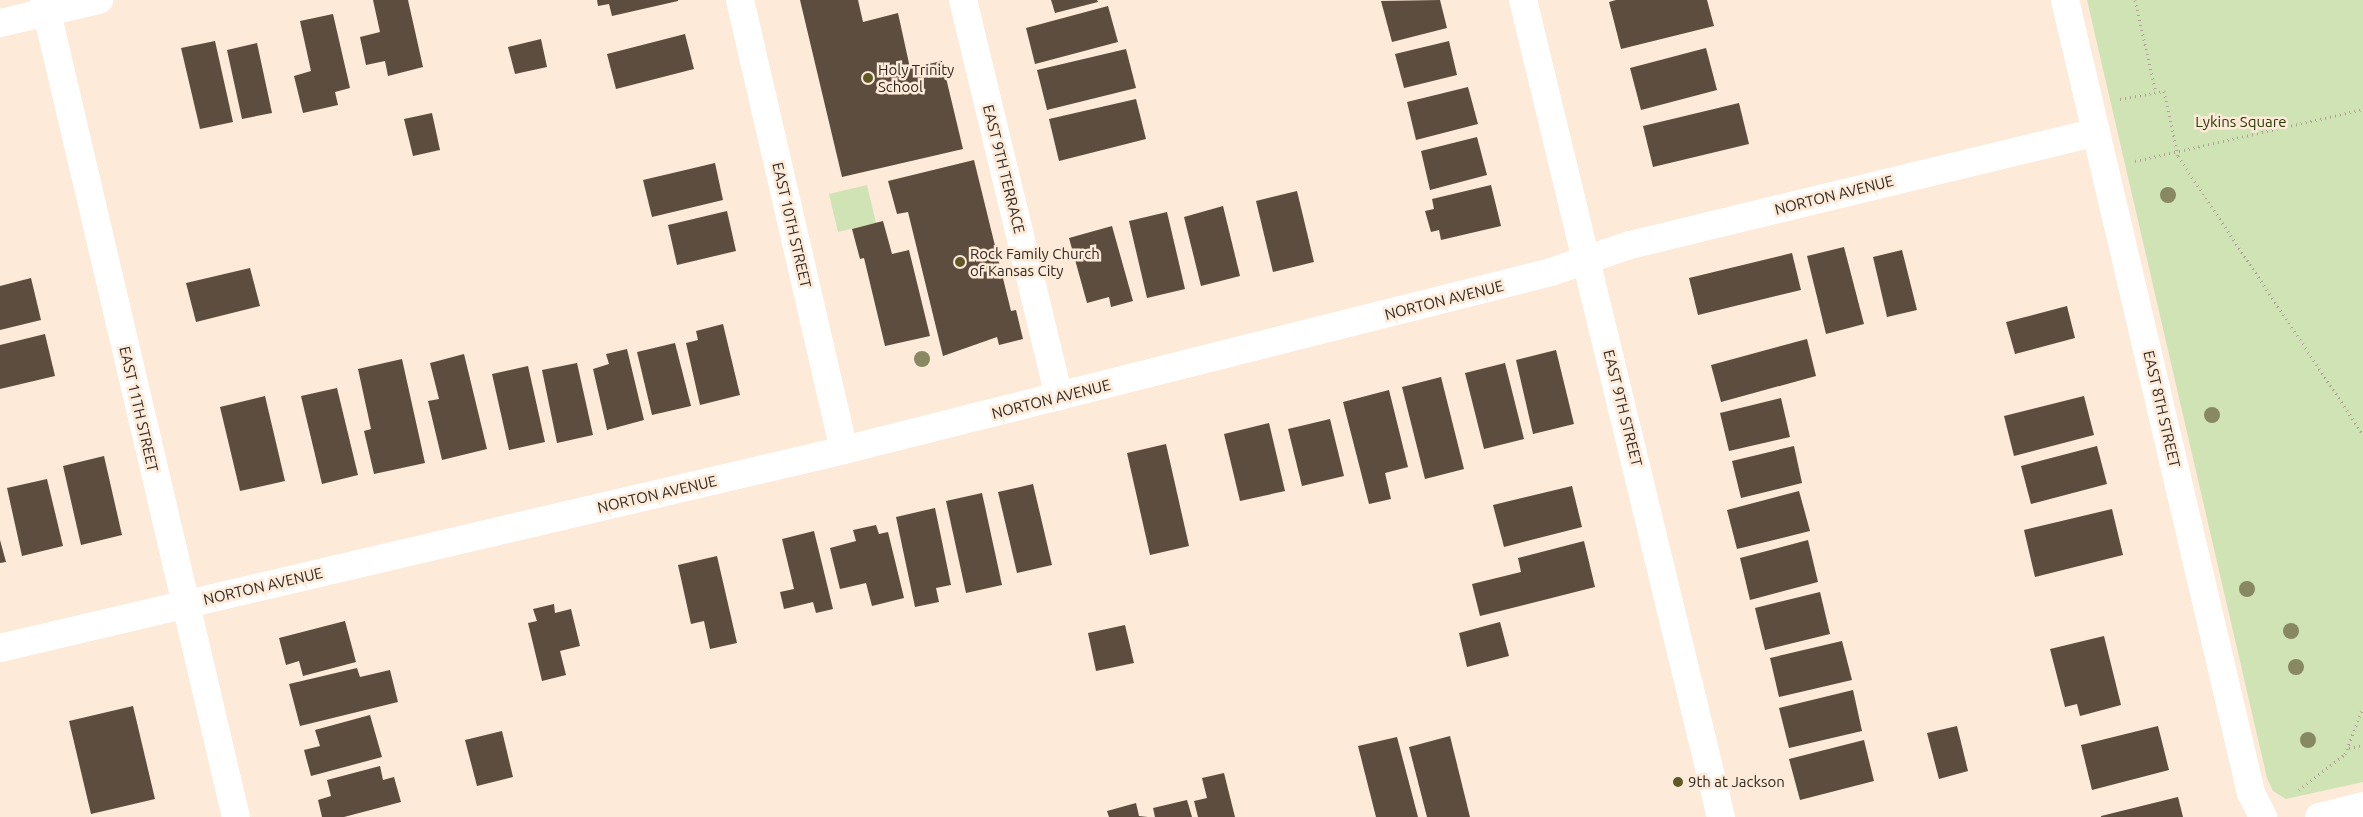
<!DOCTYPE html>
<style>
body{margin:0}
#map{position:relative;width:2363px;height:817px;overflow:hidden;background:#fdead8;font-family:Ubuntu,sans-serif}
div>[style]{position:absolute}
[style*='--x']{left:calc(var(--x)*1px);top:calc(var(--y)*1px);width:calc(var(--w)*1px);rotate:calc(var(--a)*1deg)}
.green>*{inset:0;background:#d0e3b4}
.building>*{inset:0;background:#5c4d3e}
.path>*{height:3px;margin-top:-1.5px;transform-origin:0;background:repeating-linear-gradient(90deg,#afa193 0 1px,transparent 0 5px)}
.street>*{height:28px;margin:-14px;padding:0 14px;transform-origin:14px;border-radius:14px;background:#fff}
.secondary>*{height:28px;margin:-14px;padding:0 14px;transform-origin:14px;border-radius:14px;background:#fff}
.trees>*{width:16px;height:16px;margin:-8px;border-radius:50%;background:#888863}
.dots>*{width:14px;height:14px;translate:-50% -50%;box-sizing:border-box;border:2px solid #fdead8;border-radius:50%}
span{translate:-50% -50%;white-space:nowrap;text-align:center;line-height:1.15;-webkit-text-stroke:5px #fdead8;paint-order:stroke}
.poi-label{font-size:15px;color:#2f2821}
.left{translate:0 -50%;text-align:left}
.park-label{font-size:15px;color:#293804}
.street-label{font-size:15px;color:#2f2821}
</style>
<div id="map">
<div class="green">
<div style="clip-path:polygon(2087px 0,2363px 0,2363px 782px,2286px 799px,2273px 791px,2267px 778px)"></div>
<div style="clip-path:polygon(867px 185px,876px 223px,838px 232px,829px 194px)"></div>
</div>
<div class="building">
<div style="clip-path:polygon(373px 0,408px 0,423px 67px,388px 76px,385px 61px,366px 65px,360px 37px,380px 32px)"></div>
<div style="clip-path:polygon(597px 0,678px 0,678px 1px,612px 16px,609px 4px,598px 6px)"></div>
<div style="clip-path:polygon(800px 0,858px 0,863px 22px,898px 13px,910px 68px,942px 61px,963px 149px,842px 177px)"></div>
<div style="clip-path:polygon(1051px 0,1097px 0,1098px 2px,1055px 13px)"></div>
<div style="clip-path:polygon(1440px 0,1447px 28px,1392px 42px,1381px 1px)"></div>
<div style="clip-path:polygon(1616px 0,1707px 0,1714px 26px,1621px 49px,1609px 2px)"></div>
<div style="clip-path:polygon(1108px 6px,1118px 42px,1035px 64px,1026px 28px)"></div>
<div style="clip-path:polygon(333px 14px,350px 88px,335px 92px,338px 105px,303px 113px,294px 76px,311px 71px,300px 21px)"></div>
<div style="clip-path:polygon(685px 34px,694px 69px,616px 89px,607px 54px)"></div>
<div style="clip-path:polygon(541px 39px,547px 67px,515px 74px,508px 47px)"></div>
<div style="clip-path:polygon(215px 41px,233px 122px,200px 129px,181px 48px)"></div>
<div style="clip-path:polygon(1449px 41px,1457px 75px,1404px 88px,1395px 54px)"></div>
<div style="clip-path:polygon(257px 43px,272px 113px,242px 119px,227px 50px)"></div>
<div style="clip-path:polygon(1706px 48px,1717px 90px,1641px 110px,1630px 68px)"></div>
<div style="clip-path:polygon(1126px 49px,1136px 88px,1047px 110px,1037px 70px)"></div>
<div style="clip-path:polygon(1468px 87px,1478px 124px,1416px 140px,1407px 102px)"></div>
<div style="clip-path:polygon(1136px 99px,1146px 139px,1059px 161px,1049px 119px)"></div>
<div style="clip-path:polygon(1739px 103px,1749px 144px,1653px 167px,1643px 126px)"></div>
<div style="clip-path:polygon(432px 113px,440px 150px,413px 156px,404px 119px)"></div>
<div style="clip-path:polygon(1477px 137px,1487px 175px,1430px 190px,1421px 151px)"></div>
<div style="clip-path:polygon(974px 160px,1011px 311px,1016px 310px,1023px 339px,999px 345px,997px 337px,943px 356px,908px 212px,897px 214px,888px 181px)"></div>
<div style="clip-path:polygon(715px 163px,723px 200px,652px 217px,643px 180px)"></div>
<div style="clip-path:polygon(1491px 185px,1501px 226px,1441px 240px,1439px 230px,1431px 232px,1425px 211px,1434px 209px,1432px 199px)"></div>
<div style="clip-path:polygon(1297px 191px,1314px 262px,1273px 272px,1256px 201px)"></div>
<div style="clip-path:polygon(1223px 206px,1240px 276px,1201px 286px,1184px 217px)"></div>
<div style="clip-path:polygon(727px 211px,736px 251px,677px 265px,668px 225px)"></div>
<div style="clip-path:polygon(1167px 212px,1185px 289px,1147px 298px,1129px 221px)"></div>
<div style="clip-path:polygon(883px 221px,892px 254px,909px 250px,930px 336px,885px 346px,864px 258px,860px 259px,852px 229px)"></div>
<div style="clip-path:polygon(1112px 226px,1133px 301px,1111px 307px,1109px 297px,1087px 303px,1069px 238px)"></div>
<div style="clip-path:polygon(1844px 247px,1864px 324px,1826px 334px,1807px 256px)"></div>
<div style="clip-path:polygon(1902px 250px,1917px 310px,1887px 317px,1873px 257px)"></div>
<div style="clip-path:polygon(1792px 253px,1801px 290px,1698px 315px,1689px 278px)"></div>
<div style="clip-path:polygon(250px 268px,260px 306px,196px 322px,186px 283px)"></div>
<div style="clip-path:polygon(31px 278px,41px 320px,0 330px,0 286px)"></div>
<div style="clip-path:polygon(2067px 306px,2075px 338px,2015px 354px,2006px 322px)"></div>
<div style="clip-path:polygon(723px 324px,740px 395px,700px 405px,686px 343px,698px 340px,696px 331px)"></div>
<div style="clip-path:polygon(45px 334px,55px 376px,0 389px,0 345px)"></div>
<div style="clip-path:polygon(1807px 339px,1816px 376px,1721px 402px,1711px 365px)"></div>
<div style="clip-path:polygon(675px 343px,691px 406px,652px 415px,637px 352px)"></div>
<div style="clip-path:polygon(627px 349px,644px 420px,607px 430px,593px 369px,609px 364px,606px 354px)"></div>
<div style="clip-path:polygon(1556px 350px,1574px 424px,1533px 434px,1516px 360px)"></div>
<div style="clip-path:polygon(464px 354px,487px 449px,442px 460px,428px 401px,439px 399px,430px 363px)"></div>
<div style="clip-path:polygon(402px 359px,425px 463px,374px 474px,364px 431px,371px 429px,358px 369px)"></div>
<div style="clip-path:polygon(577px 363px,593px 435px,557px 443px,542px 370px)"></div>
<div style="clip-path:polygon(1505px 363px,1524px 439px,1484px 449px,1465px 373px)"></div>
<div style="clip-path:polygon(528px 366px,545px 442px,509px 450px,492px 374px)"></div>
<div style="clip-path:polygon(1441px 377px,1464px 469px,1425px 479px,1402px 387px)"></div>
<div style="clip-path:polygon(337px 388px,358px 475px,322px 484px,301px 396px)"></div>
<div style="clip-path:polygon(1389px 390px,1408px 467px,1385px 473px,1391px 499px,1369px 504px,1343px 402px)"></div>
<div style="clip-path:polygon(265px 396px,285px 481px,240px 491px,220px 407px)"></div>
<div style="clip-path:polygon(2084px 396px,2094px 435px,2014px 456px,2004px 416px)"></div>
<div style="clip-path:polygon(1781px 398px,1790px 437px,1729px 451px,1720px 413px)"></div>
<div style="clip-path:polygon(1330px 419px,1344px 476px,1302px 486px,1288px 429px)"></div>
<div style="clip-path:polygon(1269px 423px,1285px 491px,1240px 501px,1224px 434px)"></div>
<div style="clip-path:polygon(1166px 444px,1189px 546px,1150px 555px,1127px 453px)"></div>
<div style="clip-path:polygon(1794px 446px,1802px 483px,1741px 498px,1732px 461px)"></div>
<div style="clip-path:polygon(2097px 446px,2107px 484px,2031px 504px,2021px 466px)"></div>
<div style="clip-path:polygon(104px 456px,122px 535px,81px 545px,63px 466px)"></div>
<div style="clip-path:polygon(47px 479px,63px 546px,22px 556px,7px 488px)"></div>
<div style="clip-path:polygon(1033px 484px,1052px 565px,1017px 573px,998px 492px)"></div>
<div style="clip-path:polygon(1572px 486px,1582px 527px,1504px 547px,1493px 505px)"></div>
<div style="clip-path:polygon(1799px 491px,1810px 531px,1737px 549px,1727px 510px)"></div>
<div style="clip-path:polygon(982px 493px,1002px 585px,966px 593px,946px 501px)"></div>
<div style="clip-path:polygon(935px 508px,951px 585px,936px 588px,939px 602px,915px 607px,896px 517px)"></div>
<div style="clip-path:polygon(2112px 509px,2123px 555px,2035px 577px,2024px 530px)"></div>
<div style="clip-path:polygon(876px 525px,879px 534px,888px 532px,904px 598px,872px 606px,866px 583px,840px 589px,830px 548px,856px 541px,853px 530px)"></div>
<div style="clip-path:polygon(814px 531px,833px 609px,816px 613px,813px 602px,784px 609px,780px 592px,794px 589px,782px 539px)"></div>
<div style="clip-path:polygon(0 540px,6px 562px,0 563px)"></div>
<div style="clip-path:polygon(1808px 540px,1818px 582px,1750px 600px,1740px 558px)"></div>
<div style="clip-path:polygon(1584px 541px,1595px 587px,1480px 616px,1472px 584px,1521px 572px,1518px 558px)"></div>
<div style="clip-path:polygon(717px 556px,737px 643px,710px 649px,704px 621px,691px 624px,678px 565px)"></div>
<div style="clip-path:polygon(1820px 592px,1830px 634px,1765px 650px,1755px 608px)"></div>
<div style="clip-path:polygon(554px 604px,555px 613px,571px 609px,580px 646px,560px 651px,566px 675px,542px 681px,528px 623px,537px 621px,533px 609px)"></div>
<div style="clip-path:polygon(345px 621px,356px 662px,303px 676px,299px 661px,286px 665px,279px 638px)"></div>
<div style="clip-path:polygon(1500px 622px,1509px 656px,1467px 667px,1459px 633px)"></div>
<div style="clip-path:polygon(1125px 625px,1134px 663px,1096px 671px,1088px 633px)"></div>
<div style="clip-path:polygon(2104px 636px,2121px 705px,2080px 716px,2077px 704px,2065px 707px,2050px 649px)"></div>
<div style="clip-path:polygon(1842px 641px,1852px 680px,1779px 697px,1770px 658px)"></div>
<div style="clip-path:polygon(357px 668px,360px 677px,390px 670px,398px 702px,300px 726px,289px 684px)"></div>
<div style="clip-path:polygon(1853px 690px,1862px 731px,1789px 748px,1779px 708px)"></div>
<div style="clip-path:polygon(133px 706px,155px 799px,91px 814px,69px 721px)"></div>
<div style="clip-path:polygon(370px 715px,382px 757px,311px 776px,304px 750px,320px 746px,315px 730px)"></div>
<div style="clip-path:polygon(1957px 726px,1968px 771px,1939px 779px,1927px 733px)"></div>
<div style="clip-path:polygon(2158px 726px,2169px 770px,2092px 790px,2081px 745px)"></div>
<div style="clip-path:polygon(502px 731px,513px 777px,477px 786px,465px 740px)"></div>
<div style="clip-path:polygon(1450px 736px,1470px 817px,1427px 817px,1409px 747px)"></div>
<div style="clip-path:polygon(1397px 737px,1418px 817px,1376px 817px,1358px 746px)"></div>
<div style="clip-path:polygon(1864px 740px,1874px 781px,1800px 800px,1789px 759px)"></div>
<div style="clip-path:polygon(380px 766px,383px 780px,394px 777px,401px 802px,344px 817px,322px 817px,318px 800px,331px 796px,327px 780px)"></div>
<div style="clip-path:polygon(1224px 773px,1235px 817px,1198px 817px,1194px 801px,1207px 798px,1202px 778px)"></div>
<div style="clip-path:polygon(2178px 797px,2183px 817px,2101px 817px,2101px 816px)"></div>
<div style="clip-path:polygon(1187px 800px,1192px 817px,1155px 817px,1153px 808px)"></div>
<div style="clip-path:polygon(1136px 803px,1139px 816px,1148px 817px,1109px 817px,1107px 811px)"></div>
</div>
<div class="path">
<div style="--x:2135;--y:0;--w:95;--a:77.3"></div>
<div style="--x:2120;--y:99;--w:45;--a:-10.3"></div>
<div style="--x:2164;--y:91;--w:66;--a:77.8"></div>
<div style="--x:2178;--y:156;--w:334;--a:56.4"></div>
<div style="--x:2135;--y:161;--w:234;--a:-12.8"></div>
<div style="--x:2349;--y:748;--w:14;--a:-12"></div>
<div style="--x:2299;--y:790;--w:58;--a:-38"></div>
<div style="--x:2345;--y:754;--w:47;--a:-68.9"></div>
</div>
<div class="street">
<div style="--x:44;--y:0;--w:839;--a:76.78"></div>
<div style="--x:740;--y:0;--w:462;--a:77"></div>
<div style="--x:963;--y:0;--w:408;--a:76.4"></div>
<div style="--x:2065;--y:0;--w:815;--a:76.8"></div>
<div style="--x:2251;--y:793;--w:27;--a:63"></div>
<div style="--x:0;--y:23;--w:102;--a:-13.1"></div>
<div style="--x:0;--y:648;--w:867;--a:-13.2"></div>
<div style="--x:844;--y:450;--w:729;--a:-14.13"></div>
<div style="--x:1551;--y:272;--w:83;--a:-18.9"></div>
<div style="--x:1630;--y:245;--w:480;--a:-13.6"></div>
<div style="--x:2319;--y:817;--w:45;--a:-14"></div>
</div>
<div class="secondary">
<div style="--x:1523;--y:0;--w:841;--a:76.38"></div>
</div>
<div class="trees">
<div style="left:2168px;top:195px"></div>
<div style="left:922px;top:359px"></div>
<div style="left:2212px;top:415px"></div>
<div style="left:2247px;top:589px"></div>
<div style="left:2291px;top:631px"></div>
<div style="left:2296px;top:667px"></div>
<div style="left:2308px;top:740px"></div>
</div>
<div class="dots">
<div style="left:868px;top:78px;background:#615925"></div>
<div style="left:960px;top:262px;background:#615925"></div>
<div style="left:1678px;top:782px;background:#615925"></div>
</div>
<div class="poi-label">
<span class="left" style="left:878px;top:78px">Holy Trinity<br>School</span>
<span class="left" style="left:970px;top:262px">Rock Family Church<br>of Kansas City</span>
<span class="left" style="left:1688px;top:782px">9th at Jackson</span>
</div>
<div class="park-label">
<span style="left:2241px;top:122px">Lykins Square</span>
</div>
<div class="street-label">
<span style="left:1004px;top:169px;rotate:76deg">EAST 9TH TERRACE</span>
<span style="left:1834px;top:195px;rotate:-14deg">NORTON AVENUE</span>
<span style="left:792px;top:225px;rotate:77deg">EAST 10TH STREET</span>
<span style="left:1444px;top:300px;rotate:-14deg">NORTON AVENUE</span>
<span style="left:1051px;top:399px;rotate:-14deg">NORTON AVENUE</span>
<span style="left:1623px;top:408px;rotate:76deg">EAST 9TH STREET</span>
<span style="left:139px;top:409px;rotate:77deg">EAST 11TH STREET</span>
<span style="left:2162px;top:409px;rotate:77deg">EAST 8TH STREET</span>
<span style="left:657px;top:494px;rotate:-13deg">NORTON AVENUE</span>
<span style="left:263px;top:586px;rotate:-13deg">NORTON AVENUE</span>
</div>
</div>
